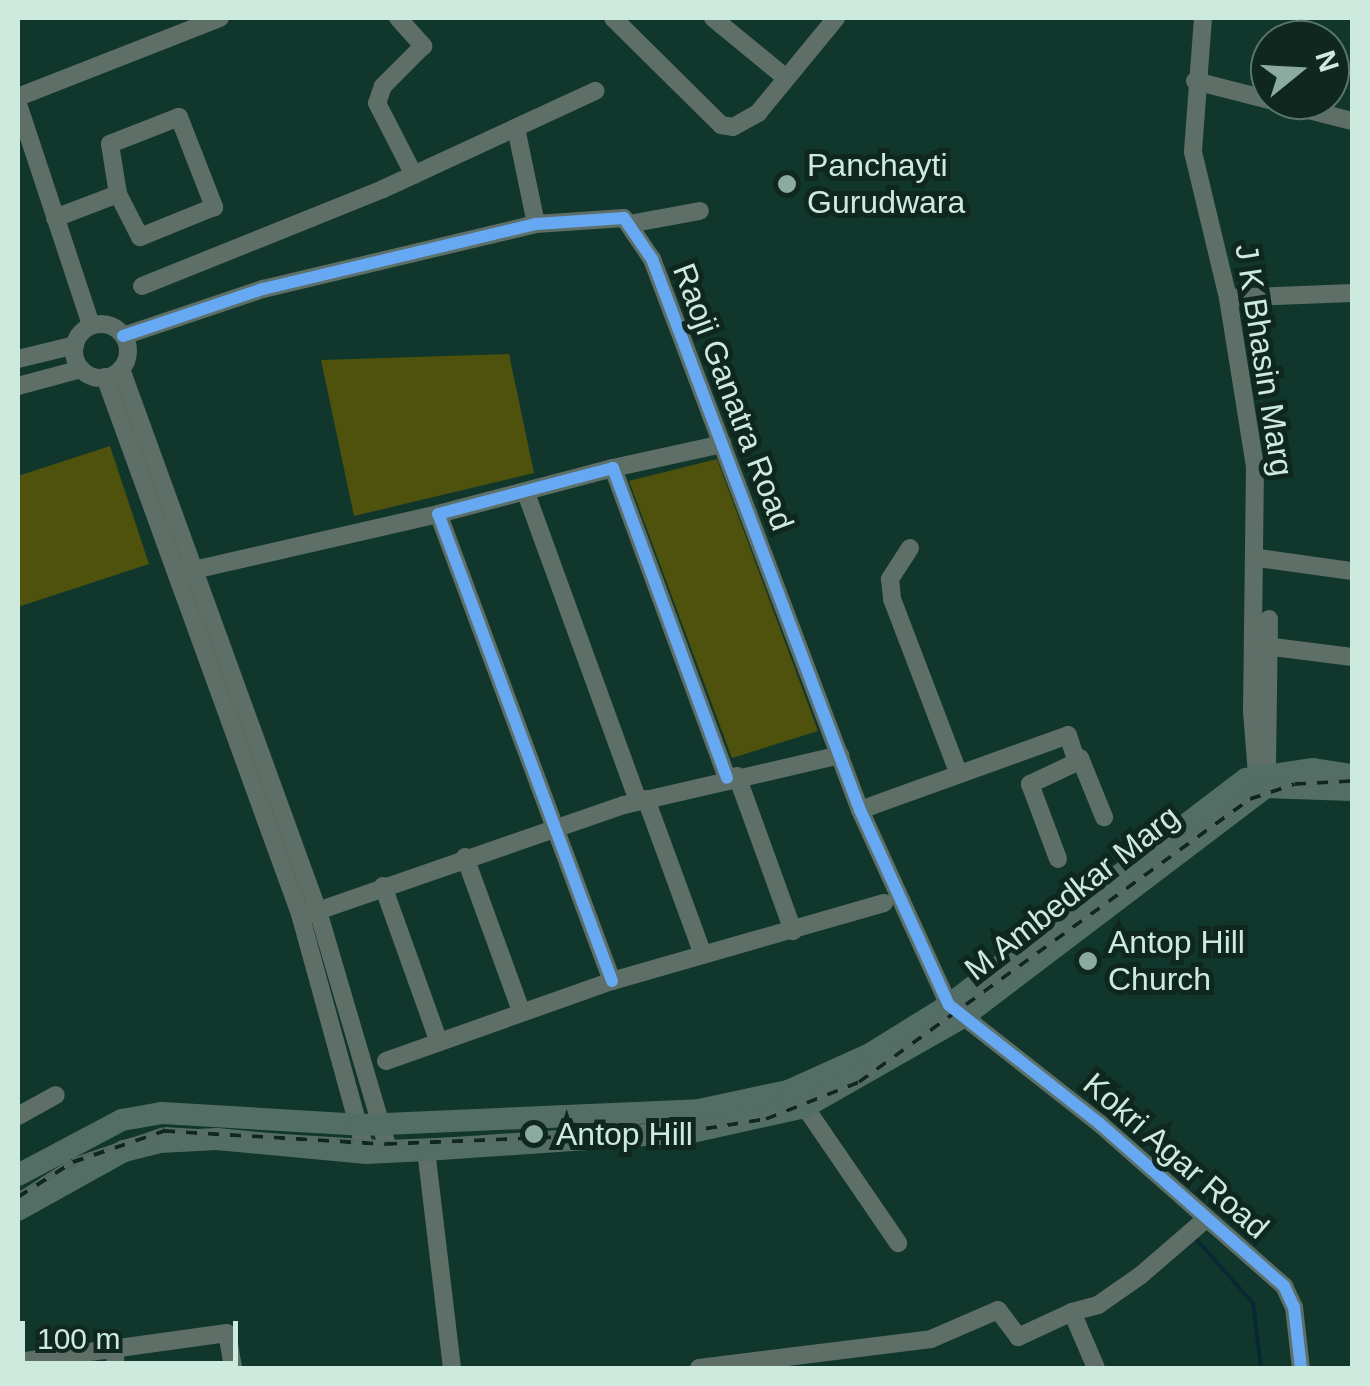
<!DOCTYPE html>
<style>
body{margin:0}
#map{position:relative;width:1370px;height:1386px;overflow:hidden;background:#11372c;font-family:Arial,sans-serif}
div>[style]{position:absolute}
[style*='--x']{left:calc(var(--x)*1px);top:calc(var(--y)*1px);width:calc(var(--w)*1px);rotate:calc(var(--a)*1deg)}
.green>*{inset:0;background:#4e520d}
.stream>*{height:4px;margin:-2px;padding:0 2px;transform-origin:2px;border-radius:2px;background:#082934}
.minor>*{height:18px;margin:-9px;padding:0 9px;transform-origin:9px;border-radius:9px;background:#5e6f68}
.minor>.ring{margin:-9px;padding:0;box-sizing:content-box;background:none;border:18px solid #5e6f68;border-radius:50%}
.major>*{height:22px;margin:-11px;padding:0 11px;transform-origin:11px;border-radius:11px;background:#536e65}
.rail>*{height:8px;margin-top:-4px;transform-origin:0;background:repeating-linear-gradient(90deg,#0f271e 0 11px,#566d66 0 22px);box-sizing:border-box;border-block:2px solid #566d66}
.cycleway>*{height:12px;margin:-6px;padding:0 6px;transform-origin:6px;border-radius:6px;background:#66a8f1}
.dots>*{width:28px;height:28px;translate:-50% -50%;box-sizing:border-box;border:5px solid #0f271e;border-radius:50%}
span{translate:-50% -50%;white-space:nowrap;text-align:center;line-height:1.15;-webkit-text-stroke:10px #0f271e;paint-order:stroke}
.poi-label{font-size:32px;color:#cdeade}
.left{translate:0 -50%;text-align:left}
.street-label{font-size:32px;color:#cdeade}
.frame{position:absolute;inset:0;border:20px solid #cdeade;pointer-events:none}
.north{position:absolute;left:1250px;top:20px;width:100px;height:100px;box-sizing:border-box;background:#0f271e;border:2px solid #5b756b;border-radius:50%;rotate:72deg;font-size:28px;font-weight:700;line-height:40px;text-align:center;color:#cdeade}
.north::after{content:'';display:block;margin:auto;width:35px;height:45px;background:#8baba0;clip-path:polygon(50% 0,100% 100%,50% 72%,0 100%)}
.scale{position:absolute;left:20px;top:1321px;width:218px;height:45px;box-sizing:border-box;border:5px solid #cdeade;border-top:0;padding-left:12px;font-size:30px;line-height:35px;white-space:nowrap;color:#cdeade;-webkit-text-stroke:8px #0f271e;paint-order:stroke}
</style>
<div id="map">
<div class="green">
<div style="clip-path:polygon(509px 354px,534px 473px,354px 516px,321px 360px)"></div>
<div style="clip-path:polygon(110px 446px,149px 564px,18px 607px,18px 476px)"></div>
<div style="clip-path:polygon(717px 459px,818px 731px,732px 758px,629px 481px)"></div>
</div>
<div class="stream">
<div style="--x:1196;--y:1239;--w:86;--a:48.3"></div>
<div style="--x:1253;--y:1303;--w:65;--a:83"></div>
</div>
<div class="minor">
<div style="--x:398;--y:18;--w:38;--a:48"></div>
<div style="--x:423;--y:46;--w:57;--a:135"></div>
<div style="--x:383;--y:86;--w:18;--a:109"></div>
<div style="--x:377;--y:103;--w:81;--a:62.8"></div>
<div style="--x:613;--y:18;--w:152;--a:44.7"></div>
<div style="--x:721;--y:125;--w:12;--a:9"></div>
<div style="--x:733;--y:127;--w:29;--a:-29"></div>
<div style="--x:758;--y:113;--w:123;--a:-50.6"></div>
<div style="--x:713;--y:18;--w:94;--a:39.4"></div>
<div style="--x:1203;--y:18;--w:134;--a:94.3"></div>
<div style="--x:1193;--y:152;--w:150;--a:76.5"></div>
<div style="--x:1228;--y:298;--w:171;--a:80.9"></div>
<div style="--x:1255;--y:467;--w:244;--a:90.7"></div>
<div style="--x:1252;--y:711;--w:76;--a:85.5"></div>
<div style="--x:1195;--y:81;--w:162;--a:14.3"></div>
<div style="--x:18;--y:97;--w:217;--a:-21.4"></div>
<div style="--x:18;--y:104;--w:233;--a:71.7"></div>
<div style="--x:179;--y:117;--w:97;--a:68.7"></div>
<div style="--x:214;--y:207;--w:80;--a:157.9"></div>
<div style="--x:140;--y:237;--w:48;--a:-117.1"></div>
<div style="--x:118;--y:194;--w:51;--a:-99.1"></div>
<div style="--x:110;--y:144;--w:74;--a:-21.4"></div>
<div style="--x:516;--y:128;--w:98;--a:78.2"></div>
<div style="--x:55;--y:218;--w:67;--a:-20.9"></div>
<div style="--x:629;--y:224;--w:72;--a:-10.4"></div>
<div style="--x:142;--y:286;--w:260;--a:-21.9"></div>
<div style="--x:383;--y:189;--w:234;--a:-24.8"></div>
<div style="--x:1228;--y:298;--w:124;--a:-2.3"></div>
<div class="ring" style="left:74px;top:324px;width:36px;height:36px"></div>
<div style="--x:123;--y:336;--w:148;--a:-18.6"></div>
<div style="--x:263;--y:289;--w:281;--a:-13.4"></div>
<div style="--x:536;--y:224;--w:88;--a:-3.9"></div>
<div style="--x:624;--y:218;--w:50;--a:55.7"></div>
<div style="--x:652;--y:259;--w:589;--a:69.32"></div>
<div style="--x:860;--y:810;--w:214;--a:65.5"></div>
<div style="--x:949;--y:1005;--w:191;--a:38.2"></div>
<div style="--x:1099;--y:1123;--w:247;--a:41.4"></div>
<div style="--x:1284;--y:1286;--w:23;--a:65"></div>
<div style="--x:1294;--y:1307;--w:61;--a:83.5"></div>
<div style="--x:18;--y:359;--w:59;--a:-13.8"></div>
<div style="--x:121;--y:369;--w:577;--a:70.03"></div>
<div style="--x:318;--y:911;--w:251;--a:73.6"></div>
<div style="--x:105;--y:377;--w:571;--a:70.04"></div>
<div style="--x:300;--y:914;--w:248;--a:74.6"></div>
<div style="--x:18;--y:386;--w:65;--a:-15.1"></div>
<div style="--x:613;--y:468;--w:112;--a:-12.4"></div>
<div style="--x:526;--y:493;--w:328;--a:70"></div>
<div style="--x:910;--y:548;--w:37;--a:123"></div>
<div style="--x:890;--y:579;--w:20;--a:84"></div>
<div style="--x:892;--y:599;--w:185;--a:69.1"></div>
<div style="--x:1258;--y:558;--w:95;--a:7.9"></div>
<div style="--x:185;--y:572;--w:260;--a:-12.9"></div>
<div style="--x:1257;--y:645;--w:96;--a:7.2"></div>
<div style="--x:1080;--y:758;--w:64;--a:67.9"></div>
<div style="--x:1267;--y:763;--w:144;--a:-89.2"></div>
<div style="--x:737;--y:776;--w:165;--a:70.1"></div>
<div style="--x:646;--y:799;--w:166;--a:69.9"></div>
<div style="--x:860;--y:810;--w:221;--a:-19.8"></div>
<div style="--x:1068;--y:735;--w:28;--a:72"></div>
<div style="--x:1077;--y:762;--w:52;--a:154.9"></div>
<div style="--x:1030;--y:784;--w:80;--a:69.5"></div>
<div style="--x:465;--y:857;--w:164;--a:70"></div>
<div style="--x:383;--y:886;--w:166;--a:70.3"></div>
<div style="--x:309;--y:914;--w:333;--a:-19.1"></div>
<div style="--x:624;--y:805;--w:222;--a:-13"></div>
<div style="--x:612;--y:981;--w:498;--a:-110.4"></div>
<div style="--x:438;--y:514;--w:181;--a:-14.7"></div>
<div style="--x:613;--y:468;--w:330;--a:69.8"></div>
<div style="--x:386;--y:1061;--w:240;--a:-19.5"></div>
<div style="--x:612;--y:981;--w:283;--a:-16"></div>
<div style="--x:805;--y:1107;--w:165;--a:55.6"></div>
<div style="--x:18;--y:1116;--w:43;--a:-28.9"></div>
<div style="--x:426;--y:1150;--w:220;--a:83.2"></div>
<div style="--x:114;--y:1348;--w:20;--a:84"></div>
<div style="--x:18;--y:1362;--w:211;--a:-7.9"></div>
<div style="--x:227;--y:1333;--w:36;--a:80"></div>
<div style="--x:699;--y:1368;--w:234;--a:-7.1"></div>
<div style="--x:931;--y:1339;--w:73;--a:-23.4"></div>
<div style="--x:998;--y:1310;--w:34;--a:53"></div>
<div style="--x:1018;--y:1337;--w:60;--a:-24.8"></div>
<div style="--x:1096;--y:1368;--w:61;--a:-113.2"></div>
<div style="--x:1072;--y:1312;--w:27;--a:-15"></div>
<div style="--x:1098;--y:1305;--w:52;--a:-34.9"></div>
<div style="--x:1141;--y:1275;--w:87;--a:-40.8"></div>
</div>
<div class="major">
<div style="--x:18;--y:1175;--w:118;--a:-27.9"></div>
<div style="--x:122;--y:1120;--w:41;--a:-9.9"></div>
<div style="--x:162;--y:1113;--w:200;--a:3.4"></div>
<div style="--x:362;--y:1125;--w:337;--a:-2.5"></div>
<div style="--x:699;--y:1110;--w:91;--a:-12.1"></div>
<div style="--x:788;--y:1091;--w:90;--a:-24.3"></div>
<div style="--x:870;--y:1054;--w:93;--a:-31.8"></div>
<div style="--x:949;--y:1005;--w:373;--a:-37.3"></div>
<div style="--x:1246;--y:779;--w:68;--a:-8.5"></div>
<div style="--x:1313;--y:769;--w:39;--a:9"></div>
<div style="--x:18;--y:1210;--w:121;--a:-29.1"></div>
<div style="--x:124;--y:1151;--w:37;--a:-14"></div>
<div style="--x:160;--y:1142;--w:57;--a:-3"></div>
<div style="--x:217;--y:1139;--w:150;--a:5.4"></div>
<div style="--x:366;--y:1153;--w:60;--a:-2.9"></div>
<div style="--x:426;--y:1150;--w:267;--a:-3.9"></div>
<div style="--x:692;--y:1132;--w:116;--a:-12.5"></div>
<div style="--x:805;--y:1107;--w:182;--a:-29.7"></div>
<div style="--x:963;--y:1017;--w:380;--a:-37.2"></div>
<div style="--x:1266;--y:787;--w:86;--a:2"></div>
</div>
<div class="rail">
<div style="--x:18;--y:1197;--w:65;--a:-32.5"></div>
<div style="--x:73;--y:1162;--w:96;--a:-18.8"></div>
<div style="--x:164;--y:1131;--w:222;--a:3.4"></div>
<div style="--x:386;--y:1144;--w:298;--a:-2.3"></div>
<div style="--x:684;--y:1132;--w:83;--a:-9"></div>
<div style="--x:766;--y:1119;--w:100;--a:-21.7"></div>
<div style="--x:859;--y:1082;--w:483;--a:-35.9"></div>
<div style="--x:1250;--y:799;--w:47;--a:-18.4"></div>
<div style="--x:1295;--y:784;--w:57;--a:-3"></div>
</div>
<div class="cycleway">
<div style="--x:123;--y:336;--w:148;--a:-18.6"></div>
<div style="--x:263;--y:289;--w:281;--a:-13.4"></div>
<div style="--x:536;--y:224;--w:88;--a:-3.9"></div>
<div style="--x:624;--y:218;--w:50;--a:55.7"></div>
<div style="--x:652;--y:259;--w:589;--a:69.32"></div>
<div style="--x:860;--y:810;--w:214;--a:65.5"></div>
<div style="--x:949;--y:1005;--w:191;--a:38.2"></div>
<div style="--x:1099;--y:1123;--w:247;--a:41.4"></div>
<div style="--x:1284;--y:1286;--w:23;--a:65"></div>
<div style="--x:1294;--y:1307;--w:61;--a:83.5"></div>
<div style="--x:612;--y:981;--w:498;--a:-110.4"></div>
<div style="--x:438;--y:514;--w:181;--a:-14.7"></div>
<div style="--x:613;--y:468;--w:330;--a:69.8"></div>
</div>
<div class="dots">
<div style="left:787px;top:184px;background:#8baba0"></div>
<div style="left:1088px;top:961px;background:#8baba0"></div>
<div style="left:534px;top:1134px;background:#8baba0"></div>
</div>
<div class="poi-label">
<span class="left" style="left:807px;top:184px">Panchayti<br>Gurudwara</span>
<span class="left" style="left:1108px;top:961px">Antop Hill<br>Church</span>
<span class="left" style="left:556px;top:1134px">Antop Hill</span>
</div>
<div class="street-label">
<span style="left:1264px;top:360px;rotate:81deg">J K Bhasin Marg</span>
<span style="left:733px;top:397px;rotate:69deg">Raoji Ganatra Road</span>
<span style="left:1072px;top:893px;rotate:-38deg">M Ambedkar Marg</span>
<span style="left:1176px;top:1156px;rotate:41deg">Kokri Agar Road</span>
</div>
<div class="frame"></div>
<div class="north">N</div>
<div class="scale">100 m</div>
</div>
